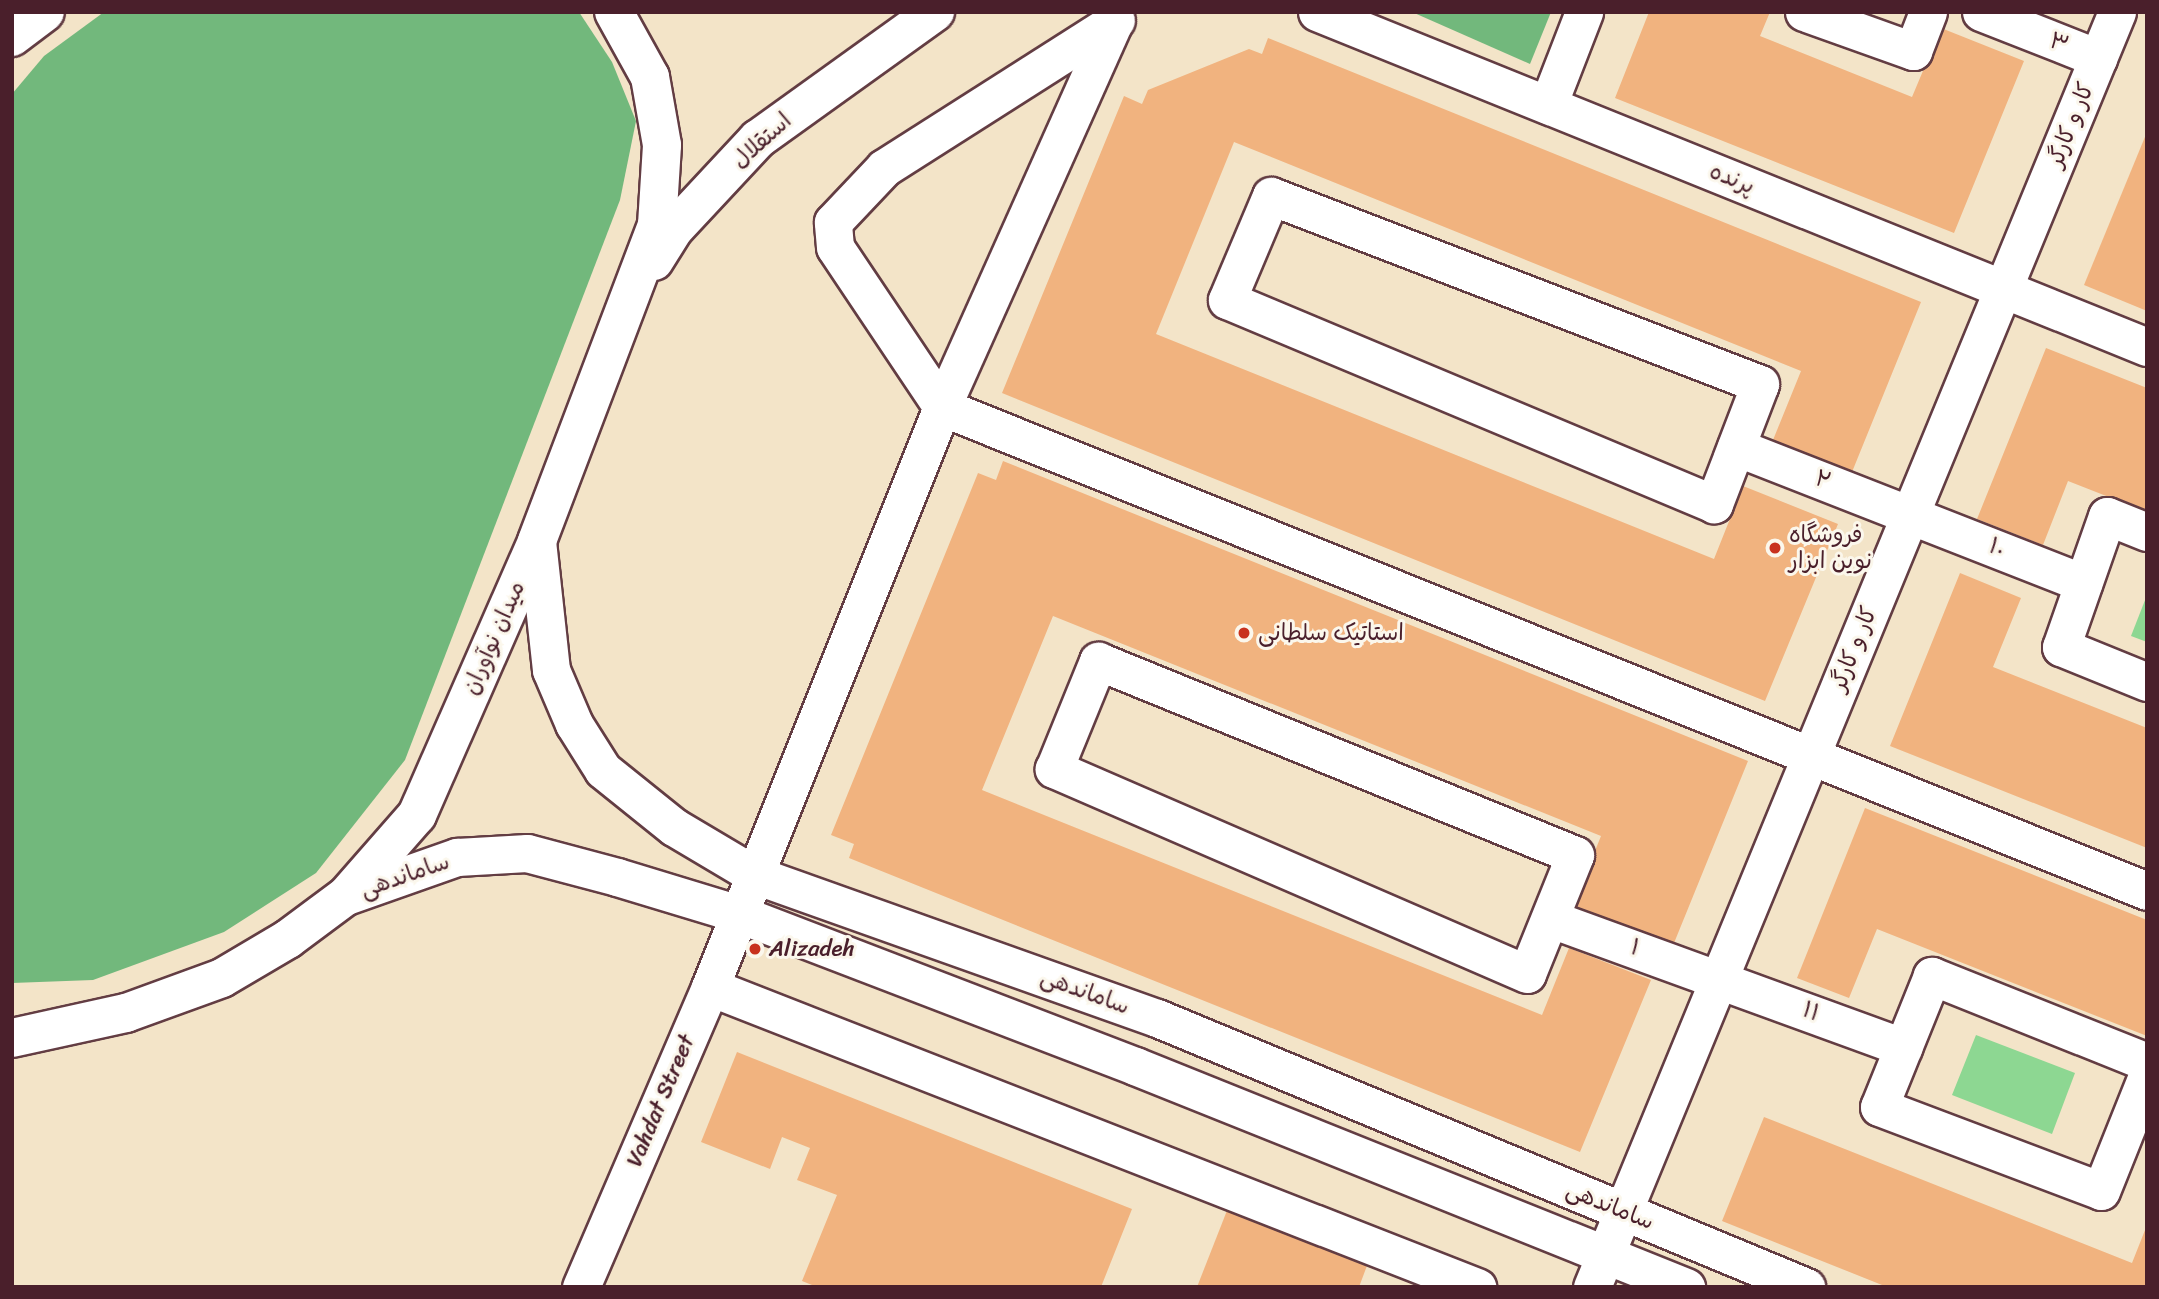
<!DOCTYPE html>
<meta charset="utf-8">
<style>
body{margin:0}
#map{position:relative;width:2159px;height:1299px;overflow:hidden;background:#f3e4c8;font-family:Sriracha,"Playpen Sans Arabic",sans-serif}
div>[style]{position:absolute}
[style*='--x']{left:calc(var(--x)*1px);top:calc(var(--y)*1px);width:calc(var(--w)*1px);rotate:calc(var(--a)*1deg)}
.green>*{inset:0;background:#8dd792}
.forest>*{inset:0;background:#72b87c}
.building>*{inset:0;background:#f1b37f}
.roads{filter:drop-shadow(2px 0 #633d43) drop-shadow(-2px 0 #633d43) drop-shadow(0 2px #633d43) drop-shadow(0 -2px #633d43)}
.minor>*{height:37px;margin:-18.5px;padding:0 18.5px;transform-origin:18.5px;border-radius:18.5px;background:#fff}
.major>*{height:38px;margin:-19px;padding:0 19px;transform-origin:19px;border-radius:19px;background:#fff}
.dots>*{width:19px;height:19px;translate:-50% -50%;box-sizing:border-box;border:4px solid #fbf7ec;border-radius:50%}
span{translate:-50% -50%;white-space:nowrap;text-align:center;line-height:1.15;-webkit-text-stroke:6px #fbf7ec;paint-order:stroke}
.street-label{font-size:23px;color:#4a1f2b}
.poi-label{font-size:23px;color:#4a1f2b}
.left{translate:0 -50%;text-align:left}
.frame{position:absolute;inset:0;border:14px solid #4a1f2b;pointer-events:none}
</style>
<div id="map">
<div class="green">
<div style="clip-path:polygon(2147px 595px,2147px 642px,2131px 636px)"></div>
<div style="clip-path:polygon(1976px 1035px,2075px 1073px,2052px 1134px,1952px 1095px)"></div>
</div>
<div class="forest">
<div style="clip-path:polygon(104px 12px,579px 12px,612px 62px,636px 121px,620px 200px,405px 760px,316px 873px,224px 932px,93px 980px,12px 983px,12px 94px,44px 56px)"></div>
<div style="clip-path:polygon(1412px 12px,1551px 12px,1530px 64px)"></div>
</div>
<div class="building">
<div style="clip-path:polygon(1649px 12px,1770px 12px,1760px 36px,1912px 97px,1941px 28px,2024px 61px,1954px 233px,1615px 98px)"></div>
<div style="clip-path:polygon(1268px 38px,1921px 302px,1852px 472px,1773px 440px,1801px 371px,1234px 142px,1156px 334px,1714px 559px,1743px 486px,1838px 524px,1765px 701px,1002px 393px,1124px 96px,1142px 104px,1148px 90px,1249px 49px,1262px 54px)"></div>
<div style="clip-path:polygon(2147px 132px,2147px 311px,2084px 285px)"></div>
<div style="clip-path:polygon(2046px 348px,2147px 388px,2147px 512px,2068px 481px,2043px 545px,1977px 519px)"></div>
<div style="clip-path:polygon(1003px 461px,1748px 761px,1672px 948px,1572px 908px,1601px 836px,1053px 616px,982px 790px,1542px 1015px,1569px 948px,1651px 980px,1580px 1152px,849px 858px,854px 844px,831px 835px,978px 473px,996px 480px)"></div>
<div style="clip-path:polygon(1960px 573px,2021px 598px,1993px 667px,2147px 728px,2147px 848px,1890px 746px)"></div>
<div style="clip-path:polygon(1865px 808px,2147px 920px,2147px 1036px,1877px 929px,1849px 998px,1797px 978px)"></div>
<div style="clip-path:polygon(737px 1052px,1132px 1209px,1101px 1287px,817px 1287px,802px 1281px,837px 1195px,797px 1180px,810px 1148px,782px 1137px,770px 1169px,701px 1142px)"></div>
<div style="clip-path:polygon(1764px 1117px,2132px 1263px,2147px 1225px,2147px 1287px,1887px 1287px,1722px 1221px)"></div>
<div style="clip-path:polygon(1228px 1208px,1368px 1263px,1359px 1287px,1197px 1287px)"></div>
</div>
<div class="roads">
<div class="minor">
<div style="--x:1317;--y:12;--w:895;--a:21.98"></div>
<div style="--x:1804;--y:12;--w:116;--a:19.7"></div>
<div style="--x:1913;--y:51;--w:42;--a:-69"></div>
<div style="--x:1981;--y:12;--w:126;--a:21.5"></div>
<div style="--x:1114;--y:22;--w:422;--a:114.1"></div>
<div style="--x:942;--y:407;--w:1299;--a:21.88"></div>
<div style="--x:1548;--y:105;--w:100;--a:-68.8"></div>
<div style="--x:1271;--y:196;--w:524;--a:21.03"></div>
<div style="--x:1760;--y:384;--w:129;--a:111"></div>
<div style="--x:1714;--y:504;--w:528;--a:-157.27"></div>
<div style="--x:1227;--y:300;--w:113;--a:-67.1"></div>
<div style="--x:1736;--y:447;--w:373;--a:21.4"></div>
<div style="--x:2147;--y:532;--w:43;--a:-158.2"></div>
<div style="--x:2107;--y:516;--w:139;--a:109.3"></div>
<div style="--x:2061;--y:647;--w:93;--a:22.1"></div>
<div style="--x:537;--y:541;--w:130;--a:83.8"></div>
<div style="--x:551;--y:670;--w:59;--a:66.9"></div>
<div style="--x:574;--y:724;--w:54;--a:57.8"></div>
<div style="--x:603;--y:770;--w:91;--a:38.8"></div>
<div style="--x:674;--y:827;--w:94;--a:30.7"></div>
<div style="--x:755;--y:875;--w:427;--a:19.6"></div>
<div style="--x:1157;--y:1018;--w:703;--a:22.51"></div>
<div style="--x:1098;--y:661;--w:515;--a:22.13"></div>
<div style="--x:1575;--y:855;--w:128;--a:112"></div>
<div style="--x:1527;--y:974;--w:516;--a:-156.57"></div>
<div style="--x:1054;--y:769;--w:117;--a:-67.8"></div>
<div style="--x:346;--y:896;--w:118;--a:-19.4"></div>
<div style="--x:457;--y:857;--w:70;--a:-3.3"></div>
<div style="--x:527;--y:853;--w:93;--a:14.9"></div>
<div style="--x:617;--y:877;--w:127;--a:16.9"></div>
<div style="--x:739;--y:914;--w:424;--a:21"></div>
<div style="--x:1135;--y:1066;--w:594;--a:21.86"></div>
<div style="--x:1551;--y:919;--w:375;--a:20"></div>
<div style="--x:710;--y:987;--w:824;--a:21.36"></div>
<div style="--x:2147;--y:1062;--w:232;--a:-158.2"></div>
<div style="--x:1932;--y:976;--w:141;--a:112"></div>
<div style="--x:1879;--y:1107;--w:237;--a:20.7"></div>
<div style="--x:2101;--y:1191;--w:124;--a:-68.2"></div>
<div style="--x:581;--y:1287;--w:327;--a:-66.7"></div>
<div style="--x:710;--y:987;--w:625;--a:-68.2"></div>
<div style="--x:942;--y:407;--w:192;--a:-123.8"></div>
<div style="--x:835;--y:247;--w:25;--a:-95"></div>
<div style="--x:833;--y:222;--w:74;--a:-46.6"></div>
<div style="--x:884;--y:168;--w:275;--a:-32.5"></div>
<div style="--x:1592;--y:1287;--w:1379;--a:-67.62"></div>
</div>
<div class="major">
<div style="--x:12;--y:37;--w:41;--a:-37.1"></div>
<div style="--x:654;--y:261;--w:39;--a:-58"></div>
<div style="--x:675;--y:228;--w:122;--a:-47"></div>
<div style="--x:758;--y:139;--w:218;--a:-35.7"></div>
<div style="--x:12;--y:1038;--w:117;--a:-12.4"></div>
<div style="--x:126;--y:1013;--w:102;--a:-20"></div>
<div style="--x:222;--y:978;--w:77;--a:-30.6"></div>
<div style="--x:288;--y:939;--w:72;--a:-36.6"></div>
<div style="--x:346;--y:896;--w:108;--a:-48.8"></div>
<div style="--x:417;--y:815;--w:299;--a:-66.3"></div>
<div style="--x:537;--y:541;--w:338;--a:-69.2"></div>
<div style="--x:657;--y:225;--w:80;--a:-86.4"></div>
<div style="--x:662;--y:145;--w:69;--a:-100"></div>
<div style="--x:650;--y:77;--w:74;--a:-119"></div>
</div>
</div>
<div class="dots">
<div style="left:1775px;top:548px;background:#c8321e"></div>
<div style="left:1244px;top:633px;background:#c8321e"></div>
<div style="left:755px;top:949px;background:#c8321e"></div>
</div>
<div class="street-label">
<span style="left:2059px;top:43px;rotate:21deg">۳</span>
<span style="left:2071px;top:125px;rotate:-68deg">کار و کارگر</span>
<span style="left:762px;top:141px;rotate:-42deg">استقلال</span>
<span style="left:1732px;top:179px;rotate:22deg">پرنده</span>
<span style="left:1823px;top:480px;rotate:20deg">۲</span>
<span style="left:1997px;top:548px;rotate:22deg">۱۰</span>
<span style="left:494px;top:638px;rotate:-66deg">میدان نوآوران</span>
<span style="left:1854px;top:649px;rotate:-68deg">کار و کارگر</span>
<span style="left:405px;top:876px;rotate:-19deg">ساماندهی</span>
<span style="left:1635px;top:948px;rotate:19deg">۱</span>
<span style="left:1085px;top:992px;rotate:20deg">ساماندهی</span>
<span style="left:1811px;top:1012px;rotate:21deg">۱۱</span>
<span style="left:661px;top:1101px;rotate:-67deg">Vahdat Street</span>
<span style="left:1610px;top:1206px;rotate:22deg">ساماندهی</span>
</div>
<div class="poi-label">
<span class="left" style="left:1789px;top:548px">فروشگاه<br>نوین ابزار</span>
<span class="left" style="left:1258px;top:633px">استاتیک سلطانی</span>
<span class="left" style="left:769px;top:949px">Alizadeh</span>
</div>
<div class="frame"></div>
</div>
